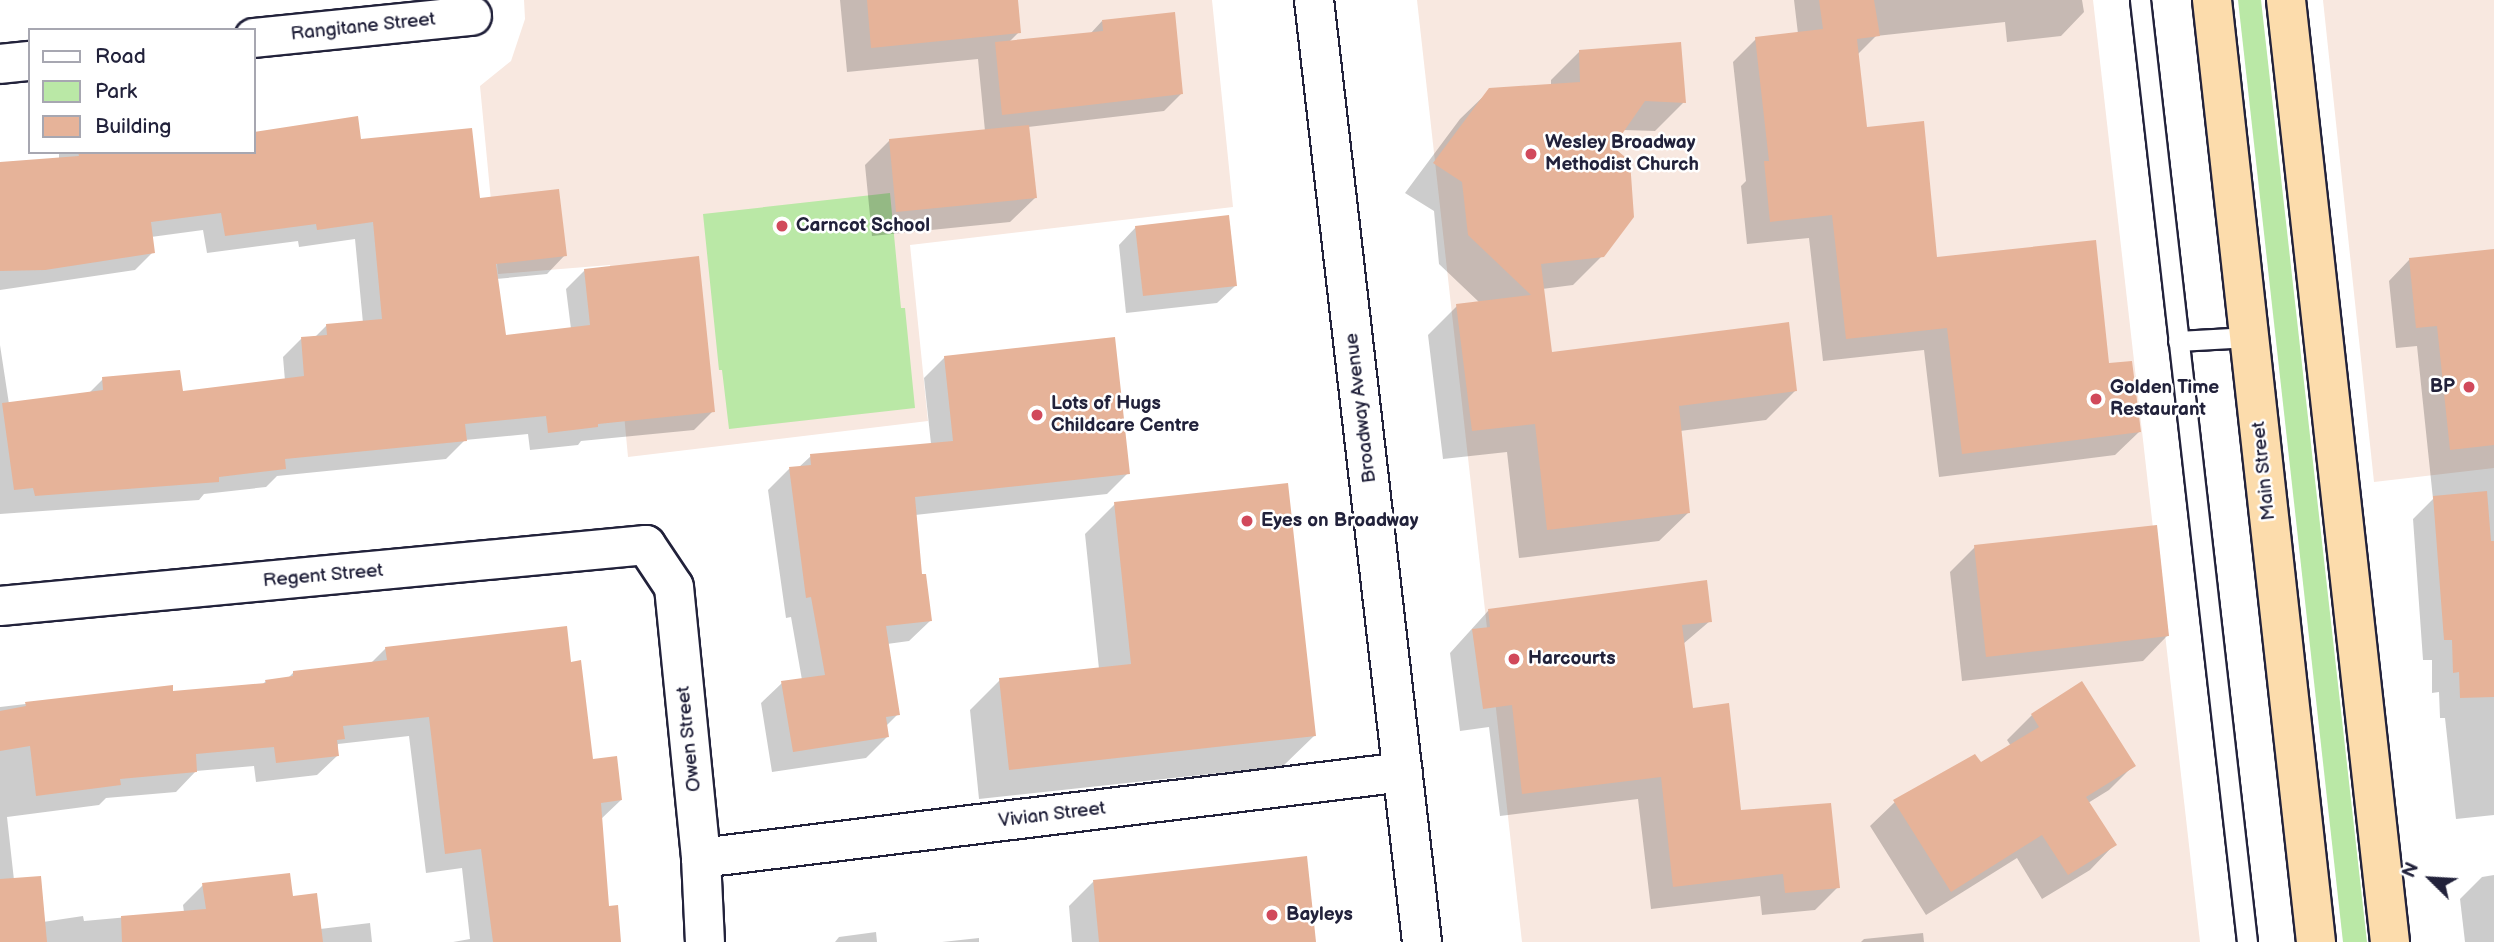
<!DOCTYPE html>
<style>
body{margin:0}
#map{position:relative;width:2494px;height:942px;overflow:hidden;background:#fff;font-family:"Balsamiq Sans",sans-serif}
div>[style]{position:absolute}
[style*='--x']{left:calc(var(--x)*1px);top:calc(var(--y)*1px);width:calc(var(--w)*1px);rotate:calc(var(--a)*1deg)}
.built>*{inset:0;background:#f8e8e0}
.green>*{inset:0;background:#bae8a6}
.shadow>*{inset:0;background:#0003}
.building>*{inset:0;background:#e6b399}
.roads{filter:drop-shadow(2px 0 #22223b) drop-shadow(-2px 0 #22223b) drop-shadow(0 2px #22223b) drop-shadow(0 -2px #22223b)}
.lane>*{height:19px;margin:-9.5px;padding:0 9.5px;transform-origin:9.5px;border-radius:9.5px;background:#fff}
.street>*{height:38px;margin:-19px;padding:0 19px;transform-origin:19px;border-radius:19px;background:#fff}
.highway>*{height:38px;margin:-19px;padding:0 19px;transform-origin:19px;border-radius:19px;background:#fcdcac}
.dots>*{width:19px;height:19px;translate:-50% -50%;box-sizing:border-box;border:4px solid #fff;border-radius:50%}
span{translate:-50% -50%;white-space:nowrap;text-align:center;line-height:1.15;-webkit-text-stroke:5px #fff;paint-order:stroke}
.street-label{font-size:19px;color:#22223b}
.poi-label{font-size:19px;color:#22223b;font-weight:700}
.left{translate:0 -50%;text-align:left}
.right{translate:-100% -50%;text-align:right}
.legend{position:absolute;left:28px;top:28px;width:228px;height:126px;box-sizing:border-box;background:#fff;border:2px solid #a7a7b1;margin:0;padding:9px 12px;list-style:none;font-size:21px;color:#22223b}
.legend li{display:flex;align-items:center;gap:14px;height:35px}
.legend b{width:35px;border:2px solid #a7a7b1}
.north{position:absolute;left:2396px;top:844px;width:70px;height:70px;-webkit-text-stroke:5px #fff;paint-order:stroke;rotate:294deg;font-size:19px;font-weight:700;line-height:28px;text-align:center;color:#22223b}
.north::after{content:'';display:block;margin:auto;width:24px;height:32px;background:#22223b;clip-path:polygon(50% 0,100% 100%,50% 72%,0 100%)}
</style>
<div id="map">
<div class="built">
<div style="clip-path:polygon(524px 0,1212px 0,1233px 207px,910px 245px,928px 421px,628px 457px,610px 265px,498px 274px,480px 86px,511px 61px,525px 19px)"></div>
<div style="clip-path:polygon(1417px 0,2093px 0,2200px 942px,1522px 942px)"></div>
<div style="clip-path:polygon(2323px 0,2494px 0,2494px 468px,2374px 482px)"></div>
</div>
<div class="green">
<div style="clip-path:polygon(2238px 0,2261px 0,2367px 942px,2343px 942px)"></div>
<div style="clip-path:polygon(890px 193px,901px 308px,905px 308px,915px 408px,729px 429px,722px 370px,719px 370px,703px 214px)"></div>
</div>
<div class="shadow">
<div style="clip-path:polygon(840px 0,1016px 0,1019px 32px,1009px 42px,1090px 34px,1102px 21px,1181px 94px,1164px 111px,1028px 127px,1035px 198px,1010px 222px,872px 236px,865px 165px,890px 140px,985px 131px,978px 59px,847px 72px)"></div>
<div style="clip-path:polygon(1794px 0,2082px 0,2084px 12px,2061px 36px,2007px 42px,2005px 22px,1876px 36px,1857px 55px,1866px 129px,1936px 259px,2108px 365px,2139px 432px,2115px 455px,1939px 477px,1924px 350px,1823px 361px,1809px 238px,1747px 244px,1741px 186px,1746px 181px,1733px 62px,1756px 39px,1798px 34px)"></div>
<div style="clip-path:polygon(1580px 51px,1684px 102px,1655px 131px,1623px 130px,1610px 147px,1603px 255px,1573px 285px,1542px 289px,1551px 354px,1795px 391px,1766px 420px,1680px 431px,1689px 512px,1659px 541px,1519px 558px,1507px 452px,1443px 459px,1428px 335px,1457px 306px,1480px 303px,1439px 264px,1434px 211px,1405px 193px,1460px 119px,1490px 90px,1551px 86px,1551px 80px)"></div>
<div style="clip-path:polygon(299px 130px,360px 141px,478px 200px,565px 255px,547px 274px,496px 279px,504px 337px,571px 329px,566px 289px,585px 270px,713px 411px,694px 430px,581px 441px,578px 445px,530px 450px,528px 434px,465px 440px,446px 459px,277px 476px,266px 487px,204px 494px,199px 500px,0 514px,0 345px,9px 404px,88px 394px,103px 379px,182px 393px,285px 381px,283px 357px,301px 339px,314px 338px,327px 325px,363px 323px,355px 239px,299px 247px,298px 241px,207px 253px,203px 230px,151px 237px,153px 252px,135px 270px,0 290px,0 164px,59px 159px,59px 152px,254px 152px,254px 135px)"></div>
<div style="clip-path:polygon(1136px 227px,1235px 286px,1217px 303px,1126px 313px,1119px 245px)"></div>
<div style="clip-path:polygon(2494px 251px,2494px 815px,2456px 819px,2445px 718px,2440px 718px,2439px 692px,2432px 693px,2432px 660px,2423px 660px,2413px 519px,2433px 499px,2417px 346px,2396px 348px,2389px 281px,2409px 260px)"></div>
<div style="clip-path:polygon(945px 357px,1128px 473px,1107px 494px,915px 515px,920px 576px,930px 621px,909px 641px,887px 644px,898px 714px,885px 727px,887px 737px,866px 758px,772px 772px,761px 703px,782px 683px,802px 680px,791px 617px,786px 618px,768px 490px,789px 469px,798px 468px,811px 456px,931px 444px,924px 378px)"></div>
<div style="clip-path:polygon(1115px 504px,1314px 736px,1283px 766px,979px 799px,970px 710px,1000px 680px,1099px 669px,1085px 534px)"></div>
<div style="clip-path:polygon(1975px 547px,2167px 636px,2143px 661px,1962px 681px,1950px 572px)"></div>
<div style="clip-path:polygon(1488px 611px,1710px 621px,1683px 644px,1692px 709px,1740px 812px,1838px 887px,1815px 910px,1762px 915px,1760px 896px,1651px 909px,1638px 799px,1500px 816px,1489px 727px,1460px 731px,1450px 653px)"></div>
<div style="clip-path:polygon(386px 648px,570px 663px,592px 761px,621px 800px,600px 820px,608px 908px,619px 942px,453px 942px,470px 939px,462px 868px,426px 873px,409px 736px,338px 744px,337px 756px,317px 775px,256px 782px,254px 766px,196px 771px,176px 792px,106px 798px,99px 805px,7px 817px,14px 880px,43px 922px,83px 916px,84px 921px,184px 912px,183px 905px,203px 885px,292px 898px,320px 929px,370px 923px,372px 942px,0 942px,0 707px,171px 687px,171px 693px,262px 685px,266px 681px,287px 679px,293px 673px,370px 664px)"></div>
<div style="clip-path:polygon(2082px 683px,2134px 765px,2109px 790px,2088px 803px,2114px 845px,2090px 870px,2042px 899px,2017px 858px,1926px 915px,1870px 826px,1895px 802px,1980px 764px,2011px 746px,2007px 740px,2032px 715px)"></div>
<div style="clip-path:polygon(2494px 875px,2494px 942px,2465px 942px,2460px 899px,2482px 877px)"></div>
<div style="clip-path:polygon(1093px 882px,1315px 942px,1072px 942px,1069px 906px)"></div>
<div style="clip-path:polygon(876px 932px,877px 942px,835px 942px,839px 937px)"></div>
<div style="clip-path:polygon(1923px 933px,1924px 942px,1861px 942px,1864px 939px)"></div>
<div style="clip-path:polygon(979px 938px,979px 942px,942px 942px)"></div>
</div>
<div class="building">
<div style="clip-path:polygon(867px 0,1018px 0,1021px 33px,871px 48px)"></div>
<div style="clip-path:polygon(1819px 0,1874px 0,1880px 36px,1857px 39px,1867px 127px,1924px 121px,1937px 257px,2096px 240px,2109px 363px,2132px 361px,2141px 432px,1962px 454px,1947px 328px,1846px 339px,1832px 215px,1770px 222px,1764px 161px,1769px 161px,1755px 37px,1823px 29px)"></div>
<div style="clip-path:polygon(1175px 12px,1183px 94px,1002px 115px,995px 42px,1103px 31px,1102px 20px)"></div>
<div style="clip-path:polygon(1681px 42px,1686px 103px,1645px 101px,1613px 147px,1630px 161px,1634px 217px,1604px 257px,1541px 264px,1552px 352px,1789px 322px,1797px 391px,1679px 406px,1690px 513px,1547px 530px,1535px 424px,1472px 431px,1456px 304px,1531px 295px,1468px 235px,1462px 182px,1433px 163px,1489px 88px,1580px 82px,1579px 50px)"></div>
<div style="clip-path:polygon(358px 116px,361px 139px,472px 128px,480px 198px,559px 189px,567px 256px,496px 264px,506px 335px,590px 325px,584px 269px,699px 256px,715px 412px,598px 424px,598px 427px,548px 433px,546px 416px,465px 424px,467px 441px,285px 459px,286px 469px,219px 477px,219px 482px,35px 496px,33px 488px,14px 490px,2px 403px,103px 390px,102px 377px,180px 370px,183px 391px,304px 376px,301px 337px,327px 335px,326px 324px,382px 319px,373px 222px,317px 230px,316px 224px,225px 236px,221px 213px,151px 222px,155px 253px,45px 270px,0 271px,0 162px,79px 156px,78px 152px,254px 152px,254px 132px)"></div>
<div style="clip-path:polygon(1029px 125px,1037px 198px,896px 212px,889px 139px)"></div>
<div style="clip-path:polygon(1229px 215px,1237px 286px,1143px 296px,1135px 226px)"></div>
<div style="clip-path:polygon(2494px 249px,2494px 445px,2450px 450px,2437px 326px,2416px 328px,2409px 258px)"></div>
<div style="clip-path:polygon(1115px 337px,1130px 474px,915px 497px,922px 574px,926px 574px,932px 621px,886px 626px,900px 715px,886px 717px,889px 737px,793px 752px,781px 681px,825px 675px,811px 597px,806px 598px,789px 467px,811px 465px,810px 454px,953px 441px,944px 356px)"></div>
<div style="clip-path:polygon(1288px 483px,1316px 736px,1009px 770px,999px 678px,1131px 664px,1114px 502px)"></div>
<div style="clip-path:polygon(2487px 491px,2491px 541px,2494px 541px,2494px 697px,2460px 698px,2459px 672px,2453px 673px,2452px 640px,2444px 640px,2433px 496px)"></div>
<div style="clip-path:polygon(2157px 525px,2169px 636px,1986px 657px,1974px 545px)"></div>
<div style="clip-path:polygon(1707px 580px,1712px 622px,1682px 625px,1693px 708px,1729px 703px,1741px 810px,1831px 803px,1840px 888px,1785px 893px,1783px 874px,1673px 887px,1661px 777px,1522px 794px,1512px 705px,1483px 709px,1472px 629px,1490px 627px,1488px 609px)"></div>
<div style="clip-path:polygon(567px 626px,571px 662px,581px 660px,593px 759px,617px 756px,622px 800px,601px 803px,609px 906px,618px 905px,621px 942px,493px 942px,481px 849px,445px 854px,429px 717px,343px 726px,345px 739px,337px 740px,339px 756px,276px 763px,274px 747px,196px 754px,197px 772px,120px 779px,121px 785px,36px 796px,30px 746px,0 751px,0 711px,26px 706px,25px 702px,173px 685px,173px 691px,266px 683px,265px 680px,293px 676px,293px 671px,387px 660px,385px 647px)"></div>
<div style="clip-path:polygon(2082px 681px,2136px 766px,2086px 797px,2117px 845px,2068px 875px,2042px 835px,1951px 892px,1893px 800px,1975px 754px,1981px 762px,2039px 727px,2031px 714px)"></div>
<div style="clip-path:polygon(1307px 856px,1316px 942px,1099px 942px,1093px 880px)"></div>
<div style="clip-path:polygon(290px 873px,293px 896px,317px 893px,323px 942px,122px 942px,121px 916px,206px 909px,202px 883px)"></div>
<div style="clip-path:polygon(41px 876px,47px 942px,0 942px,0 879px)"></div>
</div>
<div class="roads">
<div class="lane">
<div style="--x:2140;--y:0;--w:948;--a:83.52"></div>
<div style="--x:2178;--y:341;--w:71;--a:-3.2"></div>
</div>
<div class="street">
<div style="--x:1314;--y:0;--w:948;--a:83.46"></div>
<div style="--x:254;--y:38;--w:219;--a:-5.8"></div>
<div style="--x:0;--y:64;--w:30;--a:-6"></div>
<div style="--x:0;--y:606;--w:649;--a:-5.39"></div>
<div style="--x:646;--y:545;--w:50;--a:56.3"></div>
<div style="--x:674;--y:587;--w:272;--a:84.3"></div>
<div style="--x:701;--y:858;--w:84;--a:87.3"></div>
<div style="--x:701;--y:858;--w:707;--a:-6.98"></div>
</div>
<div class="highway">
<div style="--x:2212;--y:0;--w:948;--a:83.7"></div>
<div style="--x:2286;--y:0;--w:948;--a:83.7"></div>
</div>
</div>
<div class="dots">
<div style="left:1531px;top:154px;background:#d1495b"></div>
<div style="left:782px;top:226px;background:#d1495b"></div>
<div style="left:2469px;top:387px;background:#d1495b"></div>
<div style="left:2096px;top:399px;background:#d1495b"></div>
<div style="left:1037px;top:415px;background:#d1495b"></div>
<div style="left:1247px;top:521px;background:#d1495b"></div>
<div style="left:1514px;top:659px;background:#d1495b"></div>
<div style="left:1272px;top:915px;background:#d1495b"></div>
</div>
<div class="street-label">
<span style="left:363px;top:27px;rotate:-6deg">Rangitane Street</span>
<span style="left:1361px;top:408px;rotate:-97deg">Broadway Avenue</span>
<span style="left:2264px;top:471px;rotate:-96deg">Main Street</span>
<span style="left:323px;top:576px;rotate:-5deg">Regent Street</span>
<span style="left:689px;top:739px;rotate:-96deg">Owen Street</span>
<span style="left:1052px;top:815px;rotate:-7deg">Vivian Street</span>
</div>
<div class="poi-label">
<span class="left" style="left:1545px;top:154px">Wesley Broadway<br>Methodist Church</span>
<span class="left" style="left:796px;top:226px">Carncot School</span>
<span class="right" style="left:2455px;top:387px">BP</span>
<span class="left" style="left:2110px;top:399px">Golden Time<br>Restaurant</span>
<span class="left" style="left:1051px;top:415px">Lots of Hugs<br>Childcare Centre</span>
<span class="left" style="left:1261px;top:521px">Eyes on Broadway</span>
<span class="left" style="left:1528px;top:659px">Harcourts</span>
<span class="left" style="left:1286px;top:915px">Bayleys</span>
</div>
<ul class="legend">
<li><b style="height:9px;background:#fff"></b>Road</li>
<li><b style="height:19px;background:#bae8a6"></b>Park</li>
<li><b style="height:19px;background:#e6b399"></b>Building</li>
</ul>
<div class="north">N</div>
</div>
